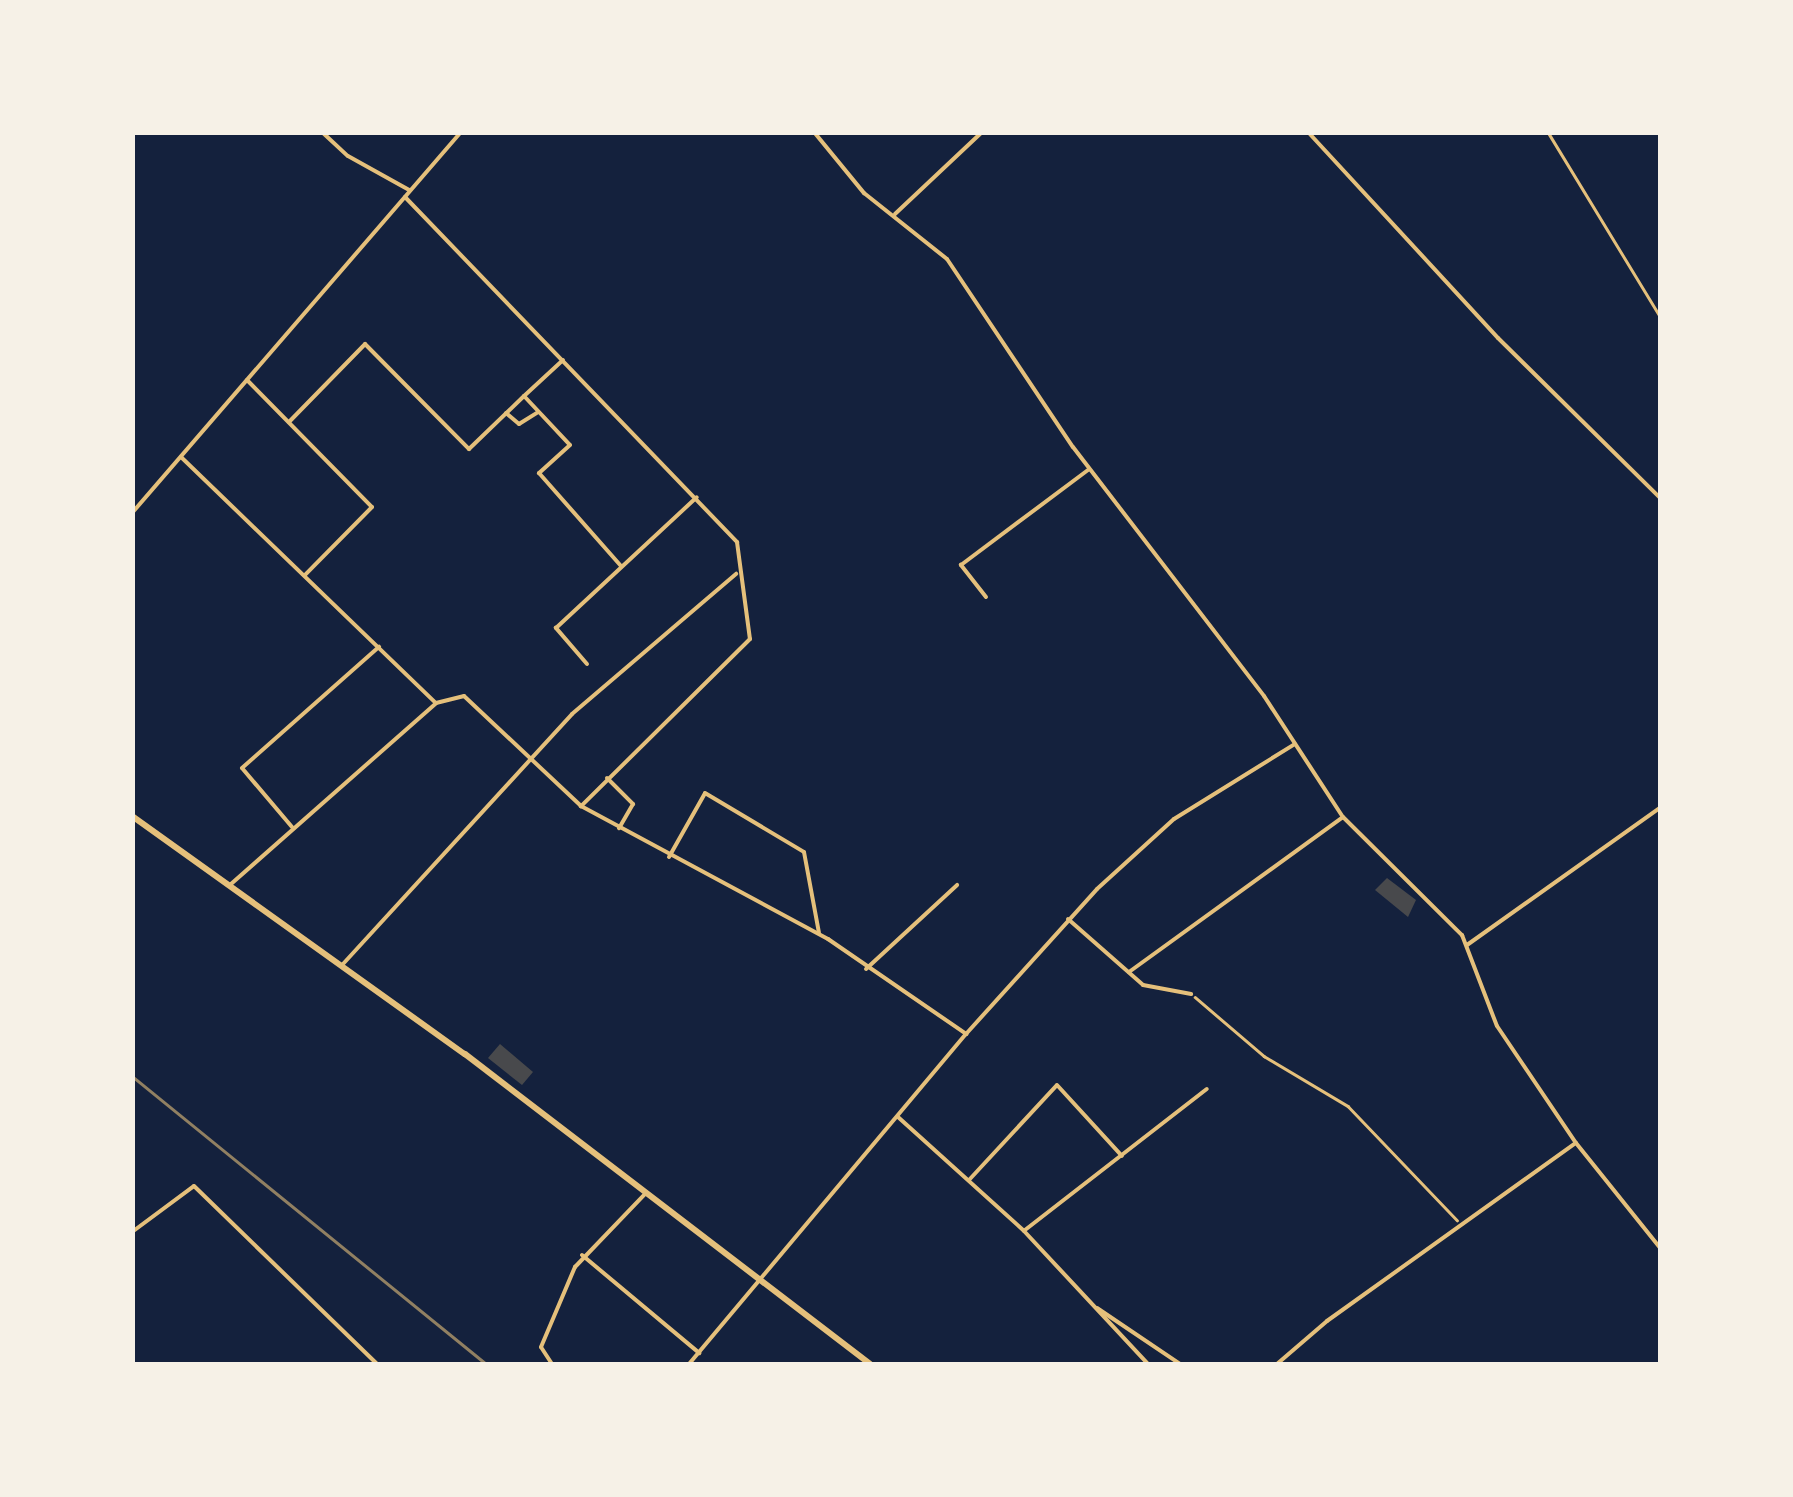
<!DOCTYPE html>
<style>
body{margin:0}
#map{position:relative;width:1793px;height:1497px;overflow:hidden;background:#14213d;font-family:"Roboto Serif",serif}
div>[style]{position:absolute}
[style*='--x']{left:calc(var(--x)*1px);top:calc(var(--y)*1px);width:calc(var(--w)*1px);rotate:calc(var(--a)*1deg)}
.building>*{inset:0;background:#48494c}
.path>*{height:2.5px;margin:-1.25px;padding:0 1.25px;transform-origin:1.25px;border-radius:1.25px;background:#e5c07b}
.minor>*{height:4px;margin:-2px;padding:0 2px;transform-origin:2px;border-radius:2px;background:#e5c07b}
.primary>*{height:6px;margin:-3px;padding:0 3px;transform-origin:3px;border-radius:3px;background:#e5c07b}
.rail>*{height:2.5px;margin:-1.25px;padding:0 1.25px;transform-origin:1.25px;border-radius:1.25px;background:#918062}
span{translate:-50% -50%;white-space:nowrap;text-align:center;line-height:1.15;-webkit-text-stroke:8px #f6f1e7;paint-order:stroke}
.frame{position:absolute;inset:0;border:135px solid #f6f1e7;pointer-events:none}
</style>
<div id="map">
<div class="building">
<div style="clip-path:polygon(1387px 878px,1416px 900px,1408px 917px,1375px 890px)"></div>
<div style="clip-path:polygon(500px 1044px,533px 1072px,522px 1085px,488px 1058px)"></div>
</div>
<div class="path">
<div style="--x:1548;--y:132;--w:215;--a:58.7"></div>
<div style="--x:1195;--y:997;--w:91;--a:40.5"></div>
<div style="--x:1264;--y:1056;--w:98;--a:30.8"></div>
<div style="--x:1348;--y:1106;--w:158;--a:46.3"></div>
</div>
<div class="minor">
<div style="--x:322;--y:132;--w:35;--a:43"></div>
<div style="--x:348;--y:156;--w:70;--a:29.1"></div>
<div style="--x:814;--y:132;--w:79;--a:50.7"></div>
<div style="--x:864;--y:193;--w:106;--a:38.5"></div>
<div style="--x:947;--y:259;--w:226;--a:56.2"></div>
<div style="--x:1073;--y:447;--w:314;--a:52.5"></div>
<div style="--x:1264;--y:696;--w:145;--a:56.9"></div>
<div style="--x:1343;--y:817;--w:168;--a:44.8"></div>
<div style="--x:1462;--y:935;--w:97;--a:69"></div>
<div style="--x:1497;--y:1026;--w:141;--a:56"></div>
<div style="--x:1576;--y:1143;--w:134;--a:51.3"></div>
<div style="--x:1308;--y:132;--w:280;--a:47.3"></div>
<div style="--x:1498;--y:338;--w:228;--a:44.6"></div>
<div style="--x:405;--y:197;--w:479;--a:46.1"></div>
<div style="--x:737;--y:542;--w:98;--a:82.4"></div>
<div style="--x:750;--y:639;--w:238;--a:135.3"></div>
<div style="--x:895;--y:214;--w:120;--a:-43.3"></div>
<div style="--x:563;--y:360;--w:53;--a:137.3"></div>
<div style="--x:524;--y:396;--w:67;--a:46.8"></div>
<div style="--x:570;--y:445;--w:42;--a:137.9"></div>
<div style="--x:539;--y:473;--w:124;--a:48.6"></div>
<div style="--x:247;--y:380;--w:178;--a:45.5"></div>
<div style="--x:372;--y:507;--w:95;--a:134.6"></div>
<div style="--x:506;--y:413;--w:17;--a:40"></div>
<div style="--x:519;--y:424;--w:22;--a:-32"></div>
<div style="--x:289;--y:422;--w:109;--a:-45.7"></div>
<div style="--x:365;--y:344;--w:148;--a:45.3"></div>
<div style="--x:469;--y:449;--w:76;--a:-43.9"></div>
<div style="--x:181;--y:457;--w:354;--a:44"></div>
<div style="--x:436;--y:703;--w:29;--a:-14"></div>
<div style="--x:464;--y:696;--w:161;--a:43.2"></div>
<div style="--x:581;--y:806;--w:281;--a:28.3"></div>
<div style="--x:828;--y:939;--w:168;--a:34.5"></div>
<div style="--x:132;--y:513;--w:503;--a:-49.19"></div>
<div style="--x:986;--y:597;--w:41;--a:-128"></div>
<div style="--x:961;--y:565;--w:159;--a:-36.8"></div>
<div style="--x:587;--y:664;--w:48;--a:-130.7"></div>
<div style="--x:556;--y:628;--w:192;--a:-42.9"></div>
<div style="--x:607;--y:778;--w:37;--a:45"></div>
<div style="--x:633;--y:804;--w:28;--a:120"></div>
<div style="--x:292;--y:827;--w:77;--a:-130.3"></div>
<div style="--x:242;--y:768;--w:183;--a:-41.5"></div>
<div style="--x:669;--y:857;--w:73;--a:-60.6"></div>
<div style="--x:705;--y:793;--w:115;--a:30.8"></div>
<div style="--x:804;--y:852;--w:82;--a:79.5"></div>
<div style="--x:231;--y:884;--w:273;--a:-41.4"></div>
<div style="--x:1068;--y:919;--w:100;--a:41.3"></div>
<div style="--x:1143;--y:985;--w:49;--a:10.6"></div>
<div style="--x:1467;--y:945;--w:237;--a:-35.4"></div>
<div style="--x:343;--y:964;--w:339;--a:-47.5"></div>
<div style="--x:572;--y:714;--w:216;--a:-40.5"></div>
<div style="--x:866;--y:969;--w:124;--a:-42.7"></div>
<div style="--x:1129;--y:972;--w:264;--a:-35.9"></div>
<div style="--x:898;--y:1117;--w:170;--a:42.1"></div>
<div style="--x:1024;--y:1231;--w:182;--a:47"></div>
<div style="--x:969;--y:1180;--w:129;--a:-47.2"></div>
<div style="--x:1057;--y:1085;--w:96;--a:47.5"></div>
<div style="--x:1025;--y:1230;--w:230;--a:-37.8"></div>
<div style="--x:132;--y:1232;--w:77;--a:-36.6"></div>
<div style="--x:194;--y:1186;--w:255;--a:44.2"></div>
<div style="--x:582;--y:1255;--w:153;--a:39.9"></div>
<div style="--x:1097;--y:1308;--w:100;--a:34"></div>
<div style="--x:552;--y:1364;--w:20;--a:-123"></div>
<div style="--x:541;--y:1347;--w:87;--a:-67"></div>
<div style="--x:575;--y:1267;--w:103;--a:-46.2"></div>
<div style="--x:689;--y:1364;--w:431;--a:-50"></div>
<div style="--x:966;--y:1034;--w:195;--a:-47.9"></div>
<div style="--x:1097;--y:889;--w:104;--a:-42.3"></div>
<div style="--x:1174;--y:819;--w:142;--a:-31.8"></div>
<div style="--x:1277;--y:1364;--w:66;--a:-40.7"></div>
<div style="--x:1327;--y:1321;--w:306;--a:-35.6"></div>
</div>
<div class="primary">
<div style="--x:132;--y:816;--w:409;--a:35.6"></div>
<div style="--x:465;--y:1054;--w:510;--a:37.43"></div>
</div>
<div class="rail">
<div style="--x:132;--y:1076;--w:457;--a:39.1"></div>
</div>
<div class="frame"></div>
</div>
